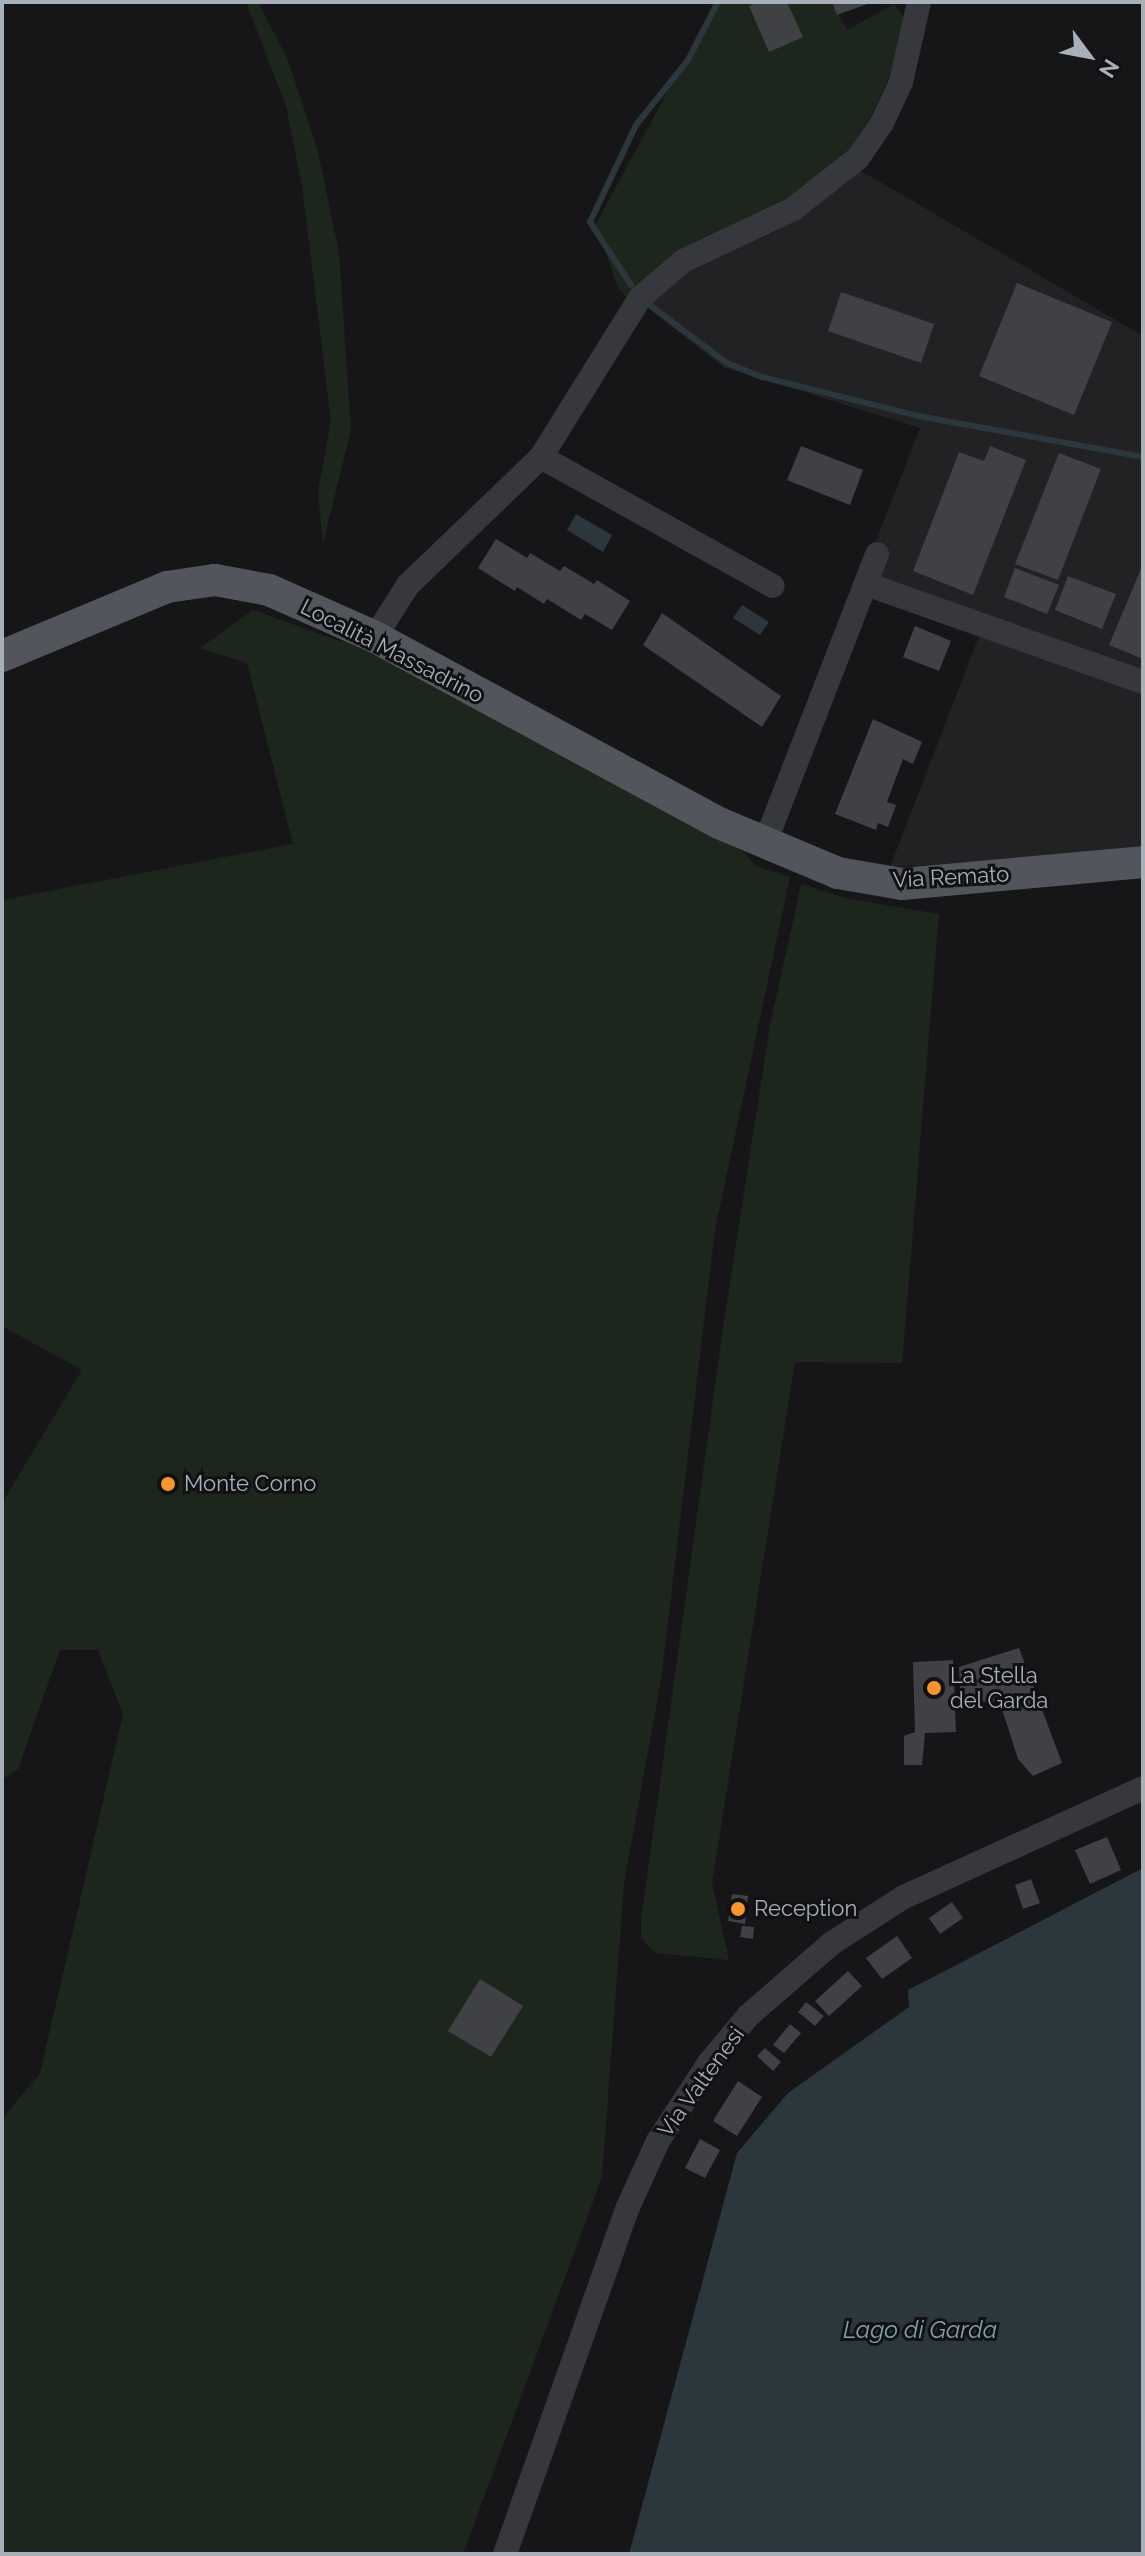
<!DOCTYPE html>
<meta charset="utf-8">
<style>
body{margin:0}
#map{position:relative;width:1145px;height:2556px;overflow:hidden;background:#161618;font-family:Raleway,sans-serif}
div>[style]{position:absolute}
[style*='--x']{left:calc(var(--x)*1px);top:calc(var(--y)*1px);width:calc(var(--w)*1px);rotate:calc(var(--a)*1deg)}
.built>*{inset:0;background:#222225}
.green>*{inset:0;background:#1d261d}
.water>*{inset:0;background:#2b373c}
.stream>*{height:6px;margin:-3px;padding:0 3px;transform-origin:3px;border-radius:3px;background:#2b373c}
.building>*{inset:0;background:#404145}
.minor>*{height:24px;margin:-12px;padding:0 12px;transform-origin:12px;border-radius:12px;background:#36383d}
.major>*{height:32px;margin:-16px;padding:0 16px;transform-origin:16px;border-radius:16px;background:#52565c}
.dots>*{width:22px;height:22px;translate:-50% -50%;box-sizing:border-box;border:4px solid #111113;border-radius:50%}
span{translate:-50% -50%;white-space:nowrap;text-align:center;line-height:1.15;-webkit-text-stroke:6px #111113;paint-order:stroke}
.street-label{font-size:22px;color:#a7afb8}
.poi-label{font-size:22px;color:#a7afb8}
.left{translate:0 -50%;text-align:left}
.water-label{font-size:24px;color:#7da3b4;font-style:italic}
.frame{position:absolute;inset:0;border:4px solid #a7afb8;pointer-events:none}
.north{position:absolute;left:1049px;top:16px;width:80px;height:80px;-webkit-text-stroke:6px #111113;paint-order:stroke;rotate:122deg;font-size:22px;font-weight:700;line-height:32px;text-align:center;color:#a7afb8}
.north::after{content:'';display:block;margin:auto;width:28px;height:36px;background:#a7afb8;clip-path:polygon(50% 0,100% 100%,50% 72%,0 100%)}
</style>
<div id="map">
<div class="built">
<div style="clip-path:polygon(853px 166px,1143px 336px,1143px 852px,890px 867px,981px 631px,856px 592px,920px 428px,723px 367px,643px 304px,671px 279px)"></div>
</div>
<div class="green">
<div style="clip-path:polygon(246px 2px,258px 2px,288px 60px,317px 148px,339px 252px,351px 430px,323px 544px,318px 491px,331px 421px,302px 186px,286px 106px)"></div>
<div style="clip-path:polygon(716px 2px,832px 2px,847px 30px,894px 4px,905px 18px,899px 55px,875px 109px,838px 168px,633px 305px,618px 288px,596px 224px)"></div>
<div style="clip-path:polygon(253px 610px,339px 641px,368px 643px,744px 852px,755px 866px,790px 877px,715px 1230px,661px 1680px,624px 1884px,602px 2177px,463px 2554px,2px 2554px,2px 2119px,40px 2073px,123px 1714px,98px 1650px,60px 1650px,18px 1769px,2px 1780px,2px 1503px,82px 1370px,2px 1326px,2px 900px,293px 844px,247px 663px,200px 648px)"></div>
<div style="clip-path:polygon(801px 884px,845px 898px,939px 914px,902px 1363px,795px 1362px,712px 1883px,729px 1960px,655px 1953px,641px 1938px,641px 1920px,723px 1328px,770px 1025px)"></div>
</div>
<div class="water">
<div style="clip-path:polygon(576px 514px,612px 535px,603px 552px,567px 530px)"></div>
<div style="clip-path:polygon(742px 605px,769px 622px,760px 635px,733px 618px)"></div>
<div style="clip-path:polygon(1143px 1868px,1143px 2554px,629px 2554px,737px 2153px,788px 2093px,909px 2007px,908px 1990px)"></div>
</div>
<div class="stream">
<div style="--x:631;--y:285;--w:75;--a:-123.1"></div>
<div style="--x:590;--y:222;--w:107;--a:-64.6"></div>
<div style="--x:636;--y:125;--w:83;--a:-51.3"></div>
<div style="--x:688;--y:60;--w:65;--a:-62.7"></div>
<div style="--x:651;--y:306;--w:95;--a:36.9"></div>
<div style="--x:727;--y:363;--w:38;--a:22"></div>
<div style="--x:762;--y:377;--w:161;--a:14"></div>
<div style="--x:918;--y:416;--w:229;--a:10.3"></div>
</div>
<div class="building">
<div style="clip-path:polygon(759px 2px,787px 2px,803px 37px,769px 52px,749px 6px)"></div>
<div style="clip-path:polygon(832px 2px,873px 2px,837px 15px)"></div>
<div style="clip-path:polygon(1017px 283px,1112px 322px,1074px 415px,979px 376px)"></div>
<div style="clip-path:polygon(841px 292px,934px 324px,921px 363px,828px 331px)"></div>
<div style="clip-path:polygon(801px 446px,863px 470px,850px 505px,787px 480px)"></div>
<div style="clip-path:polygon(990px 446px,1026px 460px,973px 595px,913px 571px,959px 452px,984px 461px)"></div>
<div style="clip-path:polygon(1059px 453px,1101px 469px,1058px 580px,1015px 564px)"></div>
<div style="clip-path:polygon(496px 539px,527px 558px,530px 553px,560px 571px,564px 566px,594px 584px,597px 580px,630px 601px,612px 630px,585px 614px,581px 620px,547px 599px,544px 604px,517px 587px,515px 591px,478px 568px)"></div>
<div style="clip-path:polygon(1143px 564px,1143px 659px,1109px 645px)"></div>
<div style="clip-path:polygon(1015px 568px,1059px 585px,1047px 614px,1004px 597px)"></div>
<div style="clip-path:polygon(1068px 576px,1116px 594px,1102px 629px,1055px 610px)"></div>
<div style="clip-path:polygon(662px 613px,781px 696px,762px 727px,643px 645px)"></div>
<div style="clip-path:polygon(915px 626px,951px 641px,939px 671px,903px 657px)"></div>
<div style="clip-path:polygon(873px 719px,922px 742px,913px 764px,903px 759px,887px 802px,896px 805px,888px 827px,878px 823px,876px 830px,835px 814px)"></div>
<div style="clip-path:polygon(1019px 1648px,1062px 1763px,1033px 1776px,1018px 1759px,1001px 1706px,980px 1701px,961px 1705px,959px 1667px)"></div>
<div style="clip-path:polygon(953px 1660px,956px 1732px,925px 1733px,922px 1765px,904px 1765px,904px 1736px,915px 1732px,913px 1662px)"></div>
<div style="clip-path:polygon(1107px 1837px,1121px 1870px,1090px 1884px,1075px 1850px)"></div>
<div style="clip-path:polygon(1031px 1879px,1040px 1903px,1023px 1909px,1015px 1885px)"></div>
<div style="clip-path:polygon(732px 1894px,748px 1896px,745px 1924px,728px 1921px)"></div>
<div style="clip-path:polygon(952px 1902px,963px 1918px,940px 1934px,929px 1918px)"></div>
<div style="clip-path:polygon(742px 1926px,754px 1927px,753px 1939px,740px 1937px)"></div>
<div style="clip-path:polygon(897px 1936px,912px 1958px,882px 1979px,866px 1958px)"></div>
<div style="clip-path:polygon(848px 1971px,862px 1986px,829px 2016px,815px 2001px)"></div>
<div style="clip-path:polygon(480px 1979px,523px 2006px,491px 2057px,448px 2031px)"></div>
<div style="clip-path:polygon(806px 2002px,824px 2016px,815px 2026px,798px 2012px)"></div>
<div style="clip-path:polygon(790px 2024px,801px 2033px,784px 2053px,773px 2045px)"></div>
<div style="clip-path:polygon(765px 2048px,781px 2062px,773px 2071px,757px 2056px)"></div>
<div style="clip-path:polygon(738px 2081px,762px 2097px,737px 2136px,713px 2121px)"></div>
<div style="clip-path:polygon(700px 2139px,720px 2150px,705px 2178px,685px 2168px)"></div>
</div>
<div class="minor">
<div style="--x:541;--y:457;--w:265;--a:29.1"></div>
<div style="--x:866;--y:584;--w:294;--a:19.5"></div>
<div style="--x:375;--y:637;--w:62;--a:-57.6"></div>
<div style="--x:408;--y:585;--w:185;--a:-43.9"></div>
<div style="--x:541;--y:457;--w:187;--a:-58.1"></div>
<div style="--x:640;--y:298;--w:57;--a:-40.7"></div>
<div style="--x:683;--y:261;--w:122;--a:-25.3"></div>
<div style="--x:793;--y:209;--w:83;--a:-38.1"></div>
<div style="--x:858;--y:158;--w:42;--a:-55.6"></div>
<div style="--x:882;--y:123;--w:45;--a:-65.1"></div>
<div style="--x:901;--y:82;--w:82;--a:-77.3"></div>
<div style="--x:765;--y:843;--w:310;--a:-68.8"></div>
<div style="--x:505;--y:2554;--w:368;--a:-70.5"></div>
<div style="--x:628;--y:2207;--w:72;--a:-65.6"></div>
<div style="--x:658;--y:2141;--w:93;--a:-56.8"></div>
<div style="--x:709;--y:2063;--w:61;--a:-50.3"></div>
<div style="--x:748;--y:2016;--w:111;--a:-41"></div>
<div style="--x:832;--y:1943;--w:85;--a:-32.6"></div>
<div style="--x:904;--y:1897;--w:263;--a:-24.5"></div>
</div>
<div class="major">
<div style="--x:2;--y:656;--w:179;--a:-22.7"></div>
<div style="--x:167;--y:587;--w:49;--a:-8.3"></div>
<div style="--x:215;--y:580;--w:55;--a:10.5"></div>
<div style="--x:269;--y:590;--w:116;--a:23.9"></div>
<div style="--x:375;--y:637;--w:391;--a:28.4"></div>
<div style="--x:719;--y:823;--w:129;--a:22.8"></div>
<div style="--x:838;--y:873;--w:65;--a:9.8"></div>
<div style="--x:902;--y:884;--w:242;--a:-5.2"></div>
</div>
<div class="dots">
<div style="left:168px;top:1484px;background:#f8952d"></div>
<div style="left:934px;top:1688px;background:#f8952d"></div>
<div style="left:738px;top:1909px;background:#f8952d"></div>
</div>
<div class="street-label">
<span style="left:392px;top:651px;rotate:27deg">Località Massadrino</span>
<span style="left:951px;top:877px;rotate:-3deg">Via Remato</span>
<span style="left:701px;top:2082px;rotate:-54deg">Via Valtenesi</span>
</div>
<div class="poi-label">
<span class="left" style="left:184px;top:1484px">Monte Corno</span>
<span class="left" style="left:950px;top:1688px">La Stella<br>del Garda</span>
<span class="left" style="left:754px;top:1909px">Reception</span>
</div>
<div class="water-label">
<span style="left:920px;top:2330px">Lago di Garda</span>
</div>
<div class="frame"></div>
<div class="north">N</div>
</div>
